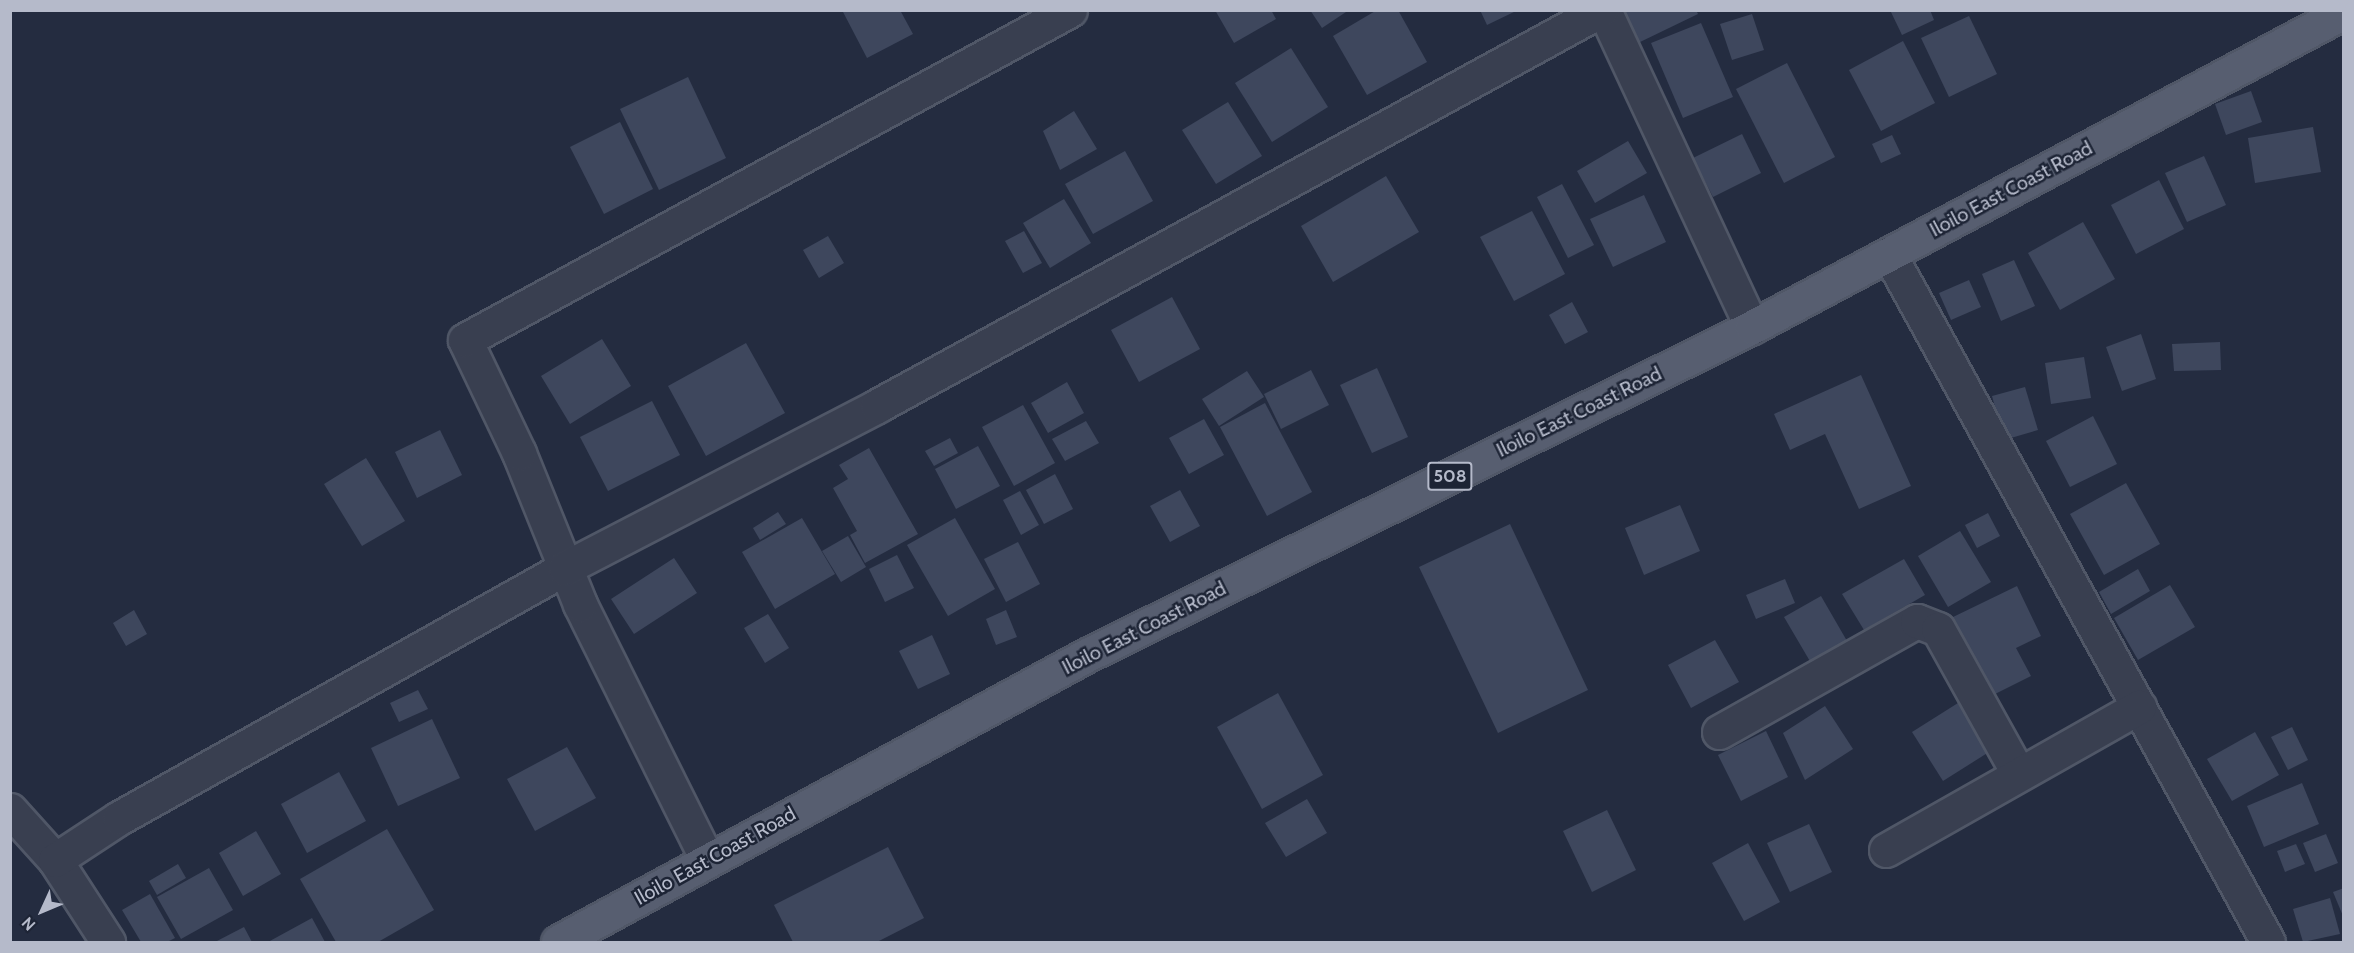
<!DOCTYPE html>
<style>
body{margin:0}
#map{position:relative;width:2354px;height:953px;overflow:hidden;background:#242c40;font-family:Cabin,sans-serif}
div>[style]{position:absolute}
[style*='--x']{left:calc(var(--x)*1px);top:calc(var(--y)*1px);width:calc(var(--w)*1px);rotate:calc(var(--a)*1deg)}
.building>*{inset:0;background:#3e475d}
.roads{filter:drop-shadow(2px 0 #505767) drop-shadow(-2px 0 #505767) drop-shadow(0 2px #505767) drop-shadow(0 -2px #505767)}
.street>*{height:33px;margin:-16.5px;padding:0 16.5px;transform-origin:16.5px;border-radius:16.5px;background:#393f50}
.primary>*{height:33px;margin:-16.5px;padding:0 16.5px;transform-origin:16.5px;border-radius:16.5px;background:#575e70}
span{translate:-50% -50%;white-space:nowrap;text-align:center;line-height:1.15;-webkit-text-stroke:5px #1d2435;paint-order:stroke}
.shield-label span{padding:2px 4px;background:#1d2435;border:2px solid;border-radius:4px;-webkit-text-stroke-width:0}
.shield-label{font-size:18px;color:#b5baca;font-weight:700}
.street-label{font-size:20px;color:#b5baca}
.frame{position:absolute;inset:0;border:12px solid #b5baca;pointer-events:none}
.north{position:absolute;left:12px;top:881px;width:60px;height:60px;-webkit-text-stroke:4px #1d2435;paint-order:stroke;rotate:226deg;font-size:16px;font-weight:700;line-height:24px;text-align:center;color:#b5baca}
.north::after{content:'';display:block;margin:auto;width:21px;height:27px;background:#b5baca;clip-path:polygon(50% 0,100% 100%,50% 72%,0 100%)}
</style>
<div id="map">
<div class="building">
<div style="clip-path:polygon(842px 10px,900px 10px,913px 34px,867px 58px)"></div>
<div style="clip-path:polygon(1215px 10px,1271px 10px,1276px 19px,1234px 43px)"></div>
<div style="clip-path:polygon(1310px 10px,1349px 10px,1322px 28px)"></div>
<div style="clip-path:polygon(1377px 10px,1398px 10px,1427px 62px,1367px 95px,1333px 36px)"></div>
<div style="clip-path:polygon(1480px 10px,1518px 10px,1487px 25px)"></div>
<div style="clip-path:polygon(1621px 10px,1696px 10px,1698px 14px,1638px 43px)"></div>
<div style="clip-path:polygon(1890px 10px,1930px 10px,1934px 20px,1902px 35px)"></div>
<div style="clip-path:polygon(1752px 14px,1764px 50px,1732px 60px,1720px 24px)"></div>
<div style="clip-path:polygon(1969px 16px,1997px 74px,1949px 97px,1921px 38px)"></div>
<div style="clip-path:polygon(1701px 23px,1733px 97px,1683px 118px,1651px 43px)"></div>
<div style="clip-path:polygon(1903px 41px,1935px 103px,1881px 131px,1849px 70px)"></div>
<div style="clip-path:polygon(1291px 48px,1328px 107px,1272px 142px,1235px 83px)"></div>
<div style="clip-path:polygon(1787px 63px,1835px 157px,1784px 183px,1736px 89px)"></div>
<div style="clip-path:polygon(688px 77px,726px 158px,659px 190px,620px 109px)"></div>
<div style="clip-path:polygon(2251px 91px,2262px 122px,2226px 135px,2215px 104px)"></div>
<div style="clip-path:polygon(1228px 102px,1262px 156px,1216px 184px,1182px 130px)"></div>
<div style="clip-path:polygon(1074px 111px,1097px 149px,1060px 170px,1043px 131px)"></div>
<div style="clip-path:polygon(620px 122px,653px 189px,604px 214px,570px 147px)"></div>
<div style="clip-path:polygon(2313px 127px,2321px 172px,2255px 183px,2248px 138px)"></div>
<div style="clip-path:polygon(1742px 134px,1761px 173px,1713px 197px,1693px 158px)"></div>
<div style="clip-path:polygon(1892px 135px,1901px 154px,1881px 163px,1872px 144px)"></div>
<div style="clip-path:polygon(1628px 141px,1647px 173px,1595px 203px,1577px 171px)"></div>
<div style="clip-path:polygon(1125px 151px,1153px 201px,1093px 234px,1065px 184px)"></div>
<div style="clip-path:polygon(2204px 156px,2226px 205px,2187px 222px,2165px 173px)"></div>
<div style="clip-path:polygon(1386px 176px,1419px 232px,1333px 282px,1301px 226px)"></div>
<div style="clip-path:polygon(2159px 180px,2184px 229px,2136px 254px,2111px 205px)"></div>
<div style="clip-path:polygon(1562px 184px,1594px 245px,1568px 258px,1537px 197px)"></div>
<div style="clip-path:polygon(1644px 195px,1666px 242px,1613px 267px,1590px 219px)"></div>
<div style="clip-path:polygon(1064px 199px,1091px 243px,1050px 268px,1023px 223px)"></div>
<div style="clip-path:polygon(1532px 211px,1565px 274px,1514px 301px,1480px 237px)"></div>
<div style="clip-path:polygon(2083px 222px,2115px 279px,2060px 310px,2028px 253px)"></div>
<div style="clip-path:polygon(1024px 231px,1042px 263px,1023px 273px,1005px 241px)"></div>
<div style="clip-path:polygon(828px 236px,844px 263px,819px 278px,803px 250px)"></div>
<div style="clip-path:polygon(2014px 260px,2035px 306px,2001px 321px,1982px 274px)"></div>
<div style="clip-path:polygon(1969px 280px,1981px 307px,1951px 320px,1939px 293px)"></div>
<div style="clip-path:polygon(1172px 297px,1200px 349px,1139px 382px,1111px 330px)"></div>
<div style="clip-path:polygon(1572px 302px,1588px 332px,1565px 344px,1549px 315px)"></div>
<div style="clip-path:polygon(2141px 334px,2156px 379px,2122px 391px,2106px 347px)"></div>
<div style="clip-path:polygon(602px 339px,631px 386px,570px 424px,541px 376px)"></div>
<div style="clip-path:polygon(2220px 342px,2221px 370px,2174px 371px,2172px 344px)"></div>
<div style="clip-path:polygon(746px 343px,785px 413px,706px 456px,668px 386px)"></div>
<div style="clip-path:polygon(2084px 357px,2091px 398px,2051px 404px,2045px 363px)"></div>
<div style="clip-path:polygon(1377px 368px,1408px 437px,1372px 453px,1340px 385px)"></div>
<div style="clip-path:polygon(1311px 370px,1329px 405px,1281px 429px,1264px 394px)"></div>
<div style="clip-path:polygon(1247px 371px,1264px 397px,1219px 426px,1202px 399px)"></div>
<div style="clip-path:polygon(1861px 375px,1911px 486px,1859px 509px,1825px 434px,1790px 450px,1774px 414px)"></div>
<div style="clip-path:polygon(1067px 382px,1084px 413px,1048px 433px,1031px 403px)"></div>
<div style="clip-path:polygon(2025px 387px,2038px 430px,2004px 440px,1992px 396px)"></div>
<div style="clip-path:polygon(652px 401px,680px 455px,608px 491px,580px 437px)"></div>
<div style="clip-path:polygon(1265px 403px,1312px 492px,1267px 516px,1220px 427px)"></div>
<div style="clip-path:polygon(1023px 405px,1055px 463px,1014px 486px,982px 427px)"></div>
<div style="clip-path:polygon(2093px 416px,2117px 464px,2070px 487px,2046px 441px)"></div>
<div style="clip-path:polygon(1204px 419px,1224px 455px,1189px 474px,1169px 438px)"></div>
<div style="clip-path:polygon(1086px 421px,1099px 443px,1065px 461px,1052px 439px)"></div>
<div style="clip-path:polygon(440px 430px,462px 475px,417px 498px,395px 452px)"></div>
<div style="clip-path:polygon(950px 438px,958px 453px,934px 466px,925px 451px)"></div>
<div style="clip-path:polygon(978px 446px,1000px 486px,956px 509px,935px 469px)"></div>
<div style="clip-path:polygon(869px 448px,918px 534px,865px 563px,850px 535px,857px 531px,833px 488px,848px 479px,839px 465px)"></div>
<div style="clip-path:polygon(366px 458px,405px 521px,362px 546px,324px 484px)"></div>
<div style="clip-path:polygon(1055px 474px,1073px 509px,1044px 524px,1026px 490px)"></div>
<div style="clip-path:polygon(2126px 483px,2160px 544px,2104px 575px,2070px 514px)"></div>
<div style="clip-path:polygon(1180px 490px,1200px 526px,1170px 542px,1150px 506px)"></div>
<div style="clip-path:polygon(1020px 491px,1039px 525px,1021px 535px,1003px 500px)"></div>
<div style="clip-path:polygon(1680px 505px,1700px 551px,1644px 575px,1625px 528px)"></div>
<div style="clip-path:polygon(778px 512px,786px 524px,760px 540px,753px 528px)"></div>
<div style="clip-path:polygon(1988px 513px,2000px 536px,1977px 548px,1965px 525px)"></div>
<div style="clip-path:polygon(802px 518px,835px 574px,775px 609px,742px 552px)"></div>
<div style="clip-path:polygon(955px 518px,995px 589px,948px 616px,907px 545px)"></div>
<div style="clip-path:polygon(1510px 524px,1588px 690px,1498px 733px,1419px 567px)"></div>
<div style="clip-path:polygon(1960px 531px,1991px 582px,1948px 607px,1918px 556px)"></div>
<div style="clip-path:polygon(848px 536px,866px 567px,841px 582px,822px 551px)"></div>
<div style="clip-path:polygon(1018px 542px,1040px 584px,1006px 602px,984px 559px)"></div>
<div style="clip-path:polygon(897px 555px,914px 588px,885px 602px,869px 569px)"></div>
<div style="clip-path:polygon(674px 558px,697px 593px,634px 634px,611px 599px)"></div>
<div style="clip-path:polygon(1904px 559px,1925px 595px,1864px 630px,1842px 594px)"></div>
<div style="clip-path:polygon(2138px 569px,2150px 591px,2111px 614px,2099px 592px)"></div>
<div style="clip-path:polygon(1785px 579px,1795px 603px,1756px 619px,1746px 595px)"></div>
<div style="clip-path:polygon(2170px 585px,2195px 627px,2138px 660px,2114px 618px)"></div>
<div style="clip-path:polygon(2017px 586px,2041px 636px,2016px 648px,2031px 676px,1989px 697px,1951px 618px)"></div>
<div style="clip-path:polygon(1821px 596px,1847px 641px,1811px 663px,1784px 617px)"></div>
<div style="clip-path:polygon(134px 610px,147px 634px,126px 646px,113px 623px)"></div>
<div style="clip-path:polygon(1006px 610px,1017px 637px,996px 645px,986px 619px)"></div>
<div style="clip-path:polygon(768px 614px,789px 648px,765px 663px,744px 628px)"></div>
<div style="clip-path:polygon(932px 635px,950px 674px,918px 689px,899px 651px)"></div>
<div style="clip-path:polygon(1715px 640px,1739px 682px,1691px 708px,1668px 665px)"></div>
<div style="clip-path:polygon(418px 690px,428px 709px,399px 722px,390px 703px)"></div>
<div style="clip-path:polygon(1278px 693px,1323px 775px,1262px 809px,1217px 727px)"></div>
<div style="clip-path:polygon(1958px 703px,1989px 752px,1943px 781px,1912px 732px)"></div>
<div style="clip-path:polygon(1825px 706px,1853px 749px,1805px 780px,1783px 733px)"></div>
<div style="clip-path:polygon(432px 719px,460px 778px,398px 806px,371px 748px)"></div>
<div style="clip-path:polygon(2292px 727px,2308px 760px,2288px 770px,2271px 737px)"></div>
<div style="clip-path:polygon(1766px 731px,1788px 777px,1741px 801px,1718px 755px)"></div>
<div style="clip-path:polygon(2255px 732px,2279px 775px,2232px 801px,2207px 759px)"></div>
<div style="clip-path:polygon(567px 747px,596px 798px,535px 831px,507px 779px)"></div>
<div style="clip-path:polygon(339px 772px,366px 821px,307px 853px,281px 804px)"></div>
<div style="clip-path:polygon(2302px 783px,2319px 824px,2264px 847px,2247px 806px)"></div>
<div style="clip-path:polygon(1307px 799px,1327px 833px,1286px 857px,1265px 823px)"></div>
<div style="clip-path:polygon(1607px 810px,1636px 870px,1592px 892px,1563px 831px)"></div>
<div style="clip-path:polygon(1809px 824px,1832px 872px,1790px 892px,1767px 843px)"></div>
<div style="clip-path:polygon(387px 829px,434px 910px,378px 942px,336px 942px,300px 879px)"></div>
<div style="clip-path:polygon(256px 831px,281px 874px,243px 896px,219px 853px)"></div>
<div style="clip-path:polygon(2326px 834px,2338px 863px,2315px 872px,2303px 843px)"></div>
<div style="clip-path:polygon(1748px 843px,1780px 902px,1744px 921px,1712px 863px)"></div>
<div style="clip-path:polygon(2296px 844px,2305px 864px,2285px 872px,2277px 851px)"></div>
<div style="clip-path:polygon(888px 847px,924px 918px,877px 942px,793px 942px,774px 905px)"></div>
<div style="clip-path:polygon(178px 864px,186px 878px,157px 895px,149px 881px)"></div>
<div style="clip-path:polygon(209px 868px,233px 910px,181px 939px,157px 897px)"></div>
<div style="clip-path:polygon(2344px 888px,2344px 916px,2343px 916px,2333px 892px)"></div>
<div style="clip-path:polygon(150px 894px,175px 938px,167px 942px,141px 942px,122px 910px)"></div>
<div style="clip-path:polygon(2330px 898px,2340px 934px,2303px 942px,2293px 909px)"></div>
<div style="clip-path:polygon(312px 918px,325px 942px,268px 942px)"></div>
<div style="clip-path:polygon(244px 927px,252px 942px,215px 942px)"></div>
</div>
<div class="roads">
<div class="street">
<div style="--x:1604;--y:10;--w:350;--a:65"></div>
<div style="--x:1889;--y:254;--w:785;--a:61.15"></div>
<div style="--x:1719;--y:732;--w:227;--a:-29.3"></div>
<div style="--x:1917;--y:621;--w:22;--a:21"></div>
<div style="--x:1938;--y:629;--w:165;--a:60.9"></div>
<div style="--x:10;--y:810;--w:67;--a:48"></div>
<div style="--x:55;--y:860;--w:98;--a:57.1"></div>
<div style="--x:1886;--y:850;--w:291;--a:-29.5"></div>
<div style="--x:707;--y:859;--w:285;--a:-116.5"></div>
<div style="--x:580;--y:604;--w:163;--a:-112"></div>
<div style="--x:519;--y:453;--w:125;--a:-115.5"></div>
<div style="--x:465;--y:340;--w:689;--a:-28.61"></div>
<div style="--x:55;--y:860;--w:77;--a:-33.3"></div>
<div style="--x:119;--y:818;--w:511;--a:-29.27"></div>
<div style="--x:565;--y:568;--w:352;--a:-27.4"></div>
<div style="--x:877;--y:406;--w:825;--a:-28.68"></div>
</div>
<div class="primary">
<div style="--x:558;--y:942;--w:602;--a:-28.48"></div>
<div style="--x:1087;--y:655;--w:741;--a:-26.25"></div>
<div style="--x:1752;--y:327;--w:671;--a:-28.02"></div>
</div>
</div>
<div class="shield-label">
<span style="left:1450px;top:476px">508</span>
</div>
<div class="street-label">
<span style="left:2011px;top:189px;rotate:-28deg">Iloilo East Coast Road</span>
<span style="left:1579px;top:412px;rotate:-26deg">Iloilo East Coast Road</span>
<span style="left:1144px;top:628px;rotate:-27deg">Iloilo East Coast Road</span>
<span style="left:715px;top:856px;rotate:-29deg">Iloilo East Coast Road</span>
</div>
<div class="frame"></div>
<div class="north">N</div>
</div>
